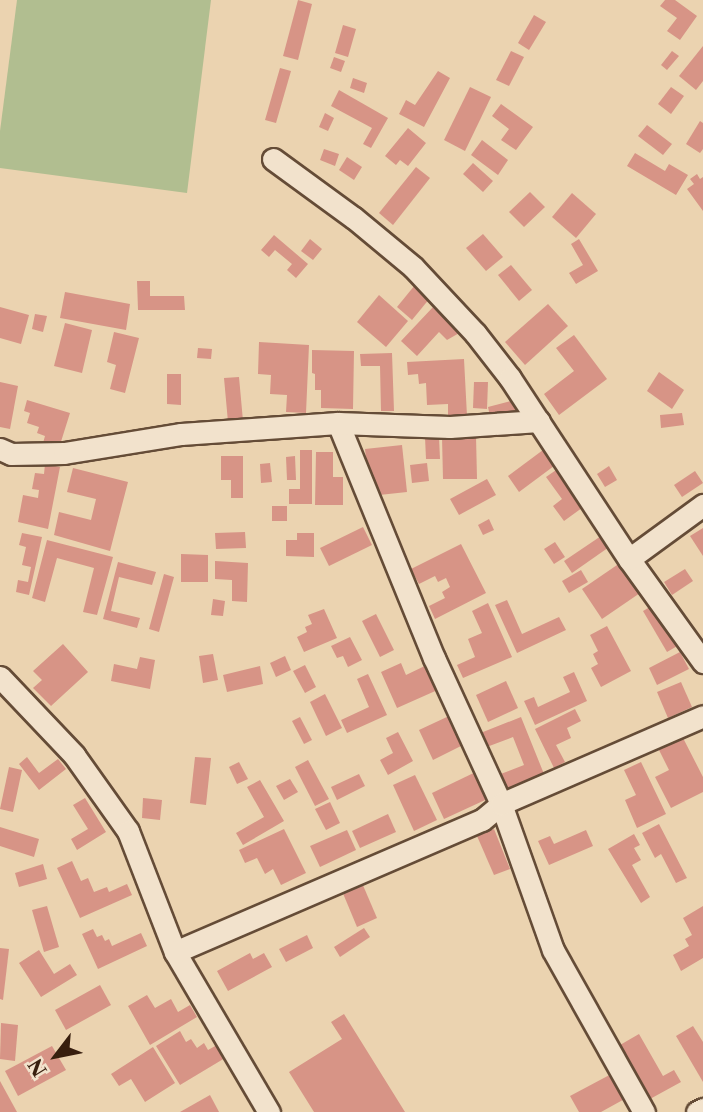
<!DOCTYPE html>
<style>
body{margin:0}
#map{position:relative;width:703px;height:1112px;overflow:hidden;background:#ebd3b0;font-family:"Libre Caslon Text",serif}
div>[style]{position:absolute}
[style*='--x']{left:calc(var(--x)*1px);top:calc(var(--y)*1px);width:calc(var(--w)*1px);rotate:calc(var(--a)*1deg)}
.green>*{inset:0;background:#b1be90}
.building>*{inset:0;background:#d79486}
.roads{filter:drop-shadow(2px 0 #654c37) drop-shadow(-2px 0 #654c37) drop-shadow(0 2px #654c37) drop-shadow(0 -2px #654c37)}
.minor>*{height:21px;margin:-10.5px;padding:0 10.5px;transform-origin:10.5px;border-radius:10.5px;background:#f2e2cc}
span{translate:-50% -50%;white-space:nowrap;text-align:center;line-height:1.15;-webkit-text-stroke:7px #f2e2cc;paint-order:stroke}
.north{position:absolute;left:21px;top:1021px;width:70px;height:70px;-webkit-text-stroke:5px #f2e2cc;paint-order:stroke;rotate:238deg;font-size:19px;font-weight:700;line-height:28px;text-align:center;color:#381f0f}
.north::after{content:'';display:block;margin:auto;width:24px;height:32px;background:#381f0f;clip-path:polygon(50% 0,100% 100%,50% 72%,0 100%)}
</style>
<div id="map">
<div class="green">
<div style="clip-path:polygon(17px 0,211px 0,187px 193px,0 168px,0 131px)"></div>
</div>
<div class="building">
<div style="clip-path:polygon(298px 0,312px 4px,298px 60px,283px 56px)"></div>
<div style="clip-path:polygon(665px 0,675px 0,697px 16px,680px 40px,667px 31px,677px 18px,660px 6px)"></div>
<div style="clip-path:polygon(534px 15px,546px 22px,529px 50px,518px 43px)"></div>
<div style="clip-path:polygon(343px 25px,356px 29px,348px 57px,335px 53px)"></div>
<div style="clip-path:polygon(703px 46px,703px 81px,696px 90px,679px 76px)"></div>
<div style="clip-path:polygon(511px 51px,524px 57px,509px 86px,496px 80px)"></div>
<div style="clip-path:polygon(672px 51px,679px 56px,667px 70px,661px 65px)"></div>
<div style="clip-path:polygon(334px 57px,345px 61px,341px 72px,330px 68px)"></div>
<div style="clip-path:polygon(280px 68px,291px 71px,276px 123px,265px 120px)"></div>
<div style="clip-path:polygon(438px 71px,450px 78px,424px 127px,399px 114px,406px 100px,415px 105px)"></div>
<div style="clip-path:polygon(353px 78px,367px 83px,364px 93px,350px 88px)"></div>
<div style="clip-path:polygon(470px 87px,491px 97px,465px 151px,444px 140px)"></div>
<div style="clip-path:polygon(671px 87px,684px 96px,671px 114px,658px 104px)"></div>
<div style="clip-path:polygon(339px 90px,388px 118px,371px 148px,363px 144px,372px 128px,331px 106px)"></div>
<div style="clip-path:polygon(501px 104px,533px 127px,516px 150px,501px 140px,509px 129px,492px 116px)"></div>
<div style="clip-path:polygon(325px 113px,334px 118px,328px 131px,319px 127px)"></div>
<div style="clip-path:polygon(700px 121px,703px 123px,703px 149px,700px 153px,686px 144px)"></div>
<div style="clip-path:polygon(647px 125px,672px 144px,663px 155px,638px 136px)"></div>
<div style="clip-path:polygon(408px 128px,426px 143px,408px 166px,400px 160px,396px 165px,385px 156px)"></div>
<div style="clip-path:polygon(482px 140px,508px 160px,498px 175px,471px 155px)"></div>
<div style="clip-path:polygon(324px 149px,339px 154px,335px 166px,320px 160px)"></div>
<div style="clip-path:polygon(635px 153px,665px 171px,669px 164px,688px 175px,676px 195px,627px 166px)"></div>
<div style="clip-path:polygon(347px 157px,362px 167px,354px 180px,339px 170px)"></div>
<div style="clip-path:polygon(473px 163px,493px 181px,483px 192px,463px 174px)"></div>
<div style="clip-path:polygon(416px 167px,430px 178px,393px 225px,379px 213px)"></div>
<div style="clip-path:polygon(697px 174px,700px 179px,703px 177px,703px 211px,687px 189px,694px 184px,690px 179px)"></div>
<div style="clip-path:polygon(530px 192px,545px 207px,524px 227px,509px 212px)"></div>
<div style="clip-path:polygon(572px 193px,596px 214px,576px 238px,552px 217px)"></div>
<div style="clip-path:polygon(483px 234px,503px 257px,486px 271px,466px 248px)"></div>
<div style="clip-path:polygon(274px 235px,308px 264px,296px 278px,287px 270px,292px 264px,275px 250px,269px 257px,261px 250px)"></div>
<div style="clip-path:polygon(310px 239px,322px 249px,313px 260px,301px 251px)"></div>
<div style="clip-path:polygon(579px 239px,598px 271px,576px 284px,569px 273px,583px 265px,571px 244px)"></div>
<div style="clip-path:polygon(511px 265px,532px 290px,519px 301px,498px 275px)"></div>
<div style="clip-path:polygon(137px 281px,150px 281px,150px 296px,184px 296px,185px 310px,138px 310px)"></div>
<div style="clip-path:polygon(415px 285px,430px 298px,412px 320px,397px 307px)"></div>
<div style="clip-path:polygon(65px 292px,130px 304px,126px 330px,60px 318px)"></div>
<div style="clip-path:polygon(379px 295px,408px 321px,386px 347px,357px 322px)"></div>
<div style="clip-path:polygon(548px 304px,568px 326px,525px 365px,505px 342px)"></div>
<div style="clip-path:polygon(434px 306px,461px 332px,447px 340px,439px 332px,417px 356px,401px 341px)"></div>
<div style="clip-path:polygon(0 307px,29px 315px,21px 344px,0 338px)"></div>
<div style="clip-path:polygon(35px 314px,47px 316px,43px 332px,32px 329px)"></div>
<div style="clip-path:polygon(65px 323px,92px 330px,82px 373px,54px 366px)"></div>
<div style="clip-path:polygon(114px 332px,139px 338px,125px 393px,110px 389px,116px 365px,107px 362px)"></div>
<div style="clip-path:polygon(574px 335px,607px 379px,559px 415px,544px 394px,574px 371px,556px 348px)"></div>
<div style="clip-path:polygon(259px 342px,309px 345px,306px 413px,286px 412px,287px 395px,270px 394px,271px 375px,258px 374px)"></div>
<div style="clip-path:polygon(198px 348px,212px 349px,211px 359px,197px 358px)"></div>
<div style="clip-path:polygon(312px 350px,354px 351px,353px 409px,321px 408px,321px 390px,315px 390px,315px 374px,312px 373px)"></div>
<div style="clip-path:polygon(392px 353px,394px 411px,381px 411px,380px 366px,361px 366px,360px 354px)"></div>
<div style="clip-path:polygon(464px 359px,467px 416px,448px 417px,448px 404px,427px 405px,426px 383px,419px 384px,418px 374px,408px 375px,407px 362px)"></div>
<div style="clip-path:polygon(659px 372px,684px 390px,672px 409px,647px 391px)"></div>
<div style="clip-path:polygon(167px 374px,181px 374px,181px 405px,167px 404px)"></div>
<div style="clip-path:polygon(239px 377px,243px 421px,228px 422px,224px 378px)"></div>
<div style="clip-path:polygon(0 382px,18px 386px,10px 429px,0 427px)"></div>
<div style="clip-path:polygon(474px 382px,488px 382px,487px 409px,473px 408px)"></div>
<div style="clip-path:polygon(519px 399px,523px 413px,491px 421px,488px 407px)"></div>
<div style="clip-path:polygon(27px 400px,70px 413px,59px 448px,43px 443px,45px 436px,37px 433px,39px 427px,27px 423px,30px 413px,24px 411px)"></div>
<div style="clip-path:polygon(682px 413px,684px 425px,661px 428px,660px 415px)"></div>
<div style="clip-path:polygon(476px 436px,477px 479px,443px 479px,442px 437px)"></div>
<div style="clip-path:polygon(425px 437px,439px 437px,440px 459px,426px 459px)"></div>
<div style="clip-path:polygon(402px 445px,407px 492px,370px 496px,365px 449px)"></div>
<div style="clip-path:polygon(300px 450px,312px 450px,312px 504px,289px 504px,289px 489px,300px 489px)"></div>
<div style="clip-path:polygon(543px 450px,554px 466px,519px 492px,508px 476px)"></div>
<div style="clip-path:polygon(316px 452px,333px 452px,333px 477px,343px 477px,343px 505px,315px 505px)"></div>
<div style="clip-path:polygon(221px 456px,243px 456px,243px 498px,231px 498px,231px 480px,221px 480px)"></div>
<div style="clip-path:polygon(295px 456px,296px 480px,287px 480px,286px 457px)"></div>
<div style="clip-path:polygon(270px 463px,272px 482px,261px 483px,260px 464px)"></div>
<div style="clip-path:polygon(427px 463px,429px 481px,412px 483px,410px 465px)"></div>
<div style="clip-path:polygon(45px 464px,60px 467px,48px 529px,18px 522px,23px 495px,38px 498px,39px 490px,32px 489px,35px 473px,44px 474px)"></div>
<div style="clip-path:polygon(609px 466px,617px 480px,605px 487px,597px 474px)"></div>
<div style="clip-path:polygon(73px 468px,128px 482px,110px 551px,54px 535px,59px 512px,91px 520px,96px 499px,67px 492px)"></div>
<div style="clip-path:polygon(559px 468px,586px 505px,564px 521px,553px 506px,562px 499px,546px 477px)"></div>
<div style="clip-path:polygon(695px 471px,703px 483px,682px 497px,674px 485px)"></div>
<div style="clip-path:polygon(487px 479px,496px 495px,459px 515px,450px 499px)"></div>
<div style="clip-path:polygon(272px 506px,287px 506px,287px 521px,272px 521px)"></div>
<div style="clip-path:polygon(489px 519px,494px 530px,483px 535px,478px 525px)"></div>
<div style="clip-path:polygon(363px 527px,372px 545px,329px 566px,320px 548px)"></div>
<div style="clip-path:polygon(703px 528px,703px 556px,690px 536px)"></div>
<div style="clip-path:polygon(245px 532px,246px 548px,216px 549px,215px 533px)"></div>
<div style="clip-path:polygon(22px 533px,42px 537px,29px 595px,16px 592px,18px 580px,28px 582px,31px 567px,22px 565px,26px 547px,19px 545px)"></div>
<div style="clip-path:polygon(297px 533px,314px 533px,314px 557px,286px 556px,286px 540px,297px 540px)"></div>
<div style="clip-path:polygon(604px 534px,612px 545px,572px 573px,564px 561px)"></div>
<div style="clip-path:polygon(47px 540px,113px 557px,97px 615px,83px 612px,94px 568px,57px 558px,45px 602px,32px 598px)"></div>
<div style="clip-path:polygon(555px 542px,565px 557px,554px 564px,544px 549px)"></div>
<div style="clip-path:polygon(461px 544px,486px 593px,435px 619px,429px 606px,445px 598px,442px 592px,450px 587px,446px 578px,438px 582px,435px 576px,419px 584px,411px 569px)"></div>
<div style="clip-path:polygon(181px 554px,208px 555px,208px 582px,181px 582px)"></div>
<div style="clip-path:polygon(215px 561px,248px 563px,247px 602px,232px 601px,232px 580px,215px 579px)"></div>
<div style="clip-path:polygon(118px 562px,156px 572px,152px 585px,119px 577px,111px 611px,140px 618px,137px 628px,103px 619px)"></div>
<div style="clip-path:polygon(620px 563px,640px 593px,602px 619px,582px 589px)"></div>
<div style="clip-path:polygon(685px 569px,693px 581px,672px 595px,664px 582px)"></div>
<div style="clip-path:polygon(581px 570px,588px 582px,569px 593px,562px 581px)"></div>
<div style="clip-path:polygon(164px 574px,174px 577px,159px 632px,149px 629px)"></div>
<div style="clip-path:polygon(213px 599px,225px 601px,223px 616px,211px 615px)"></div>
<div style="clip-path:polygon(507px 600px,522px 634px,559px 617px,566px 630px,517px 653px,495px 605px)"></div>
<div style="clip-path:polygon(488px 603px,512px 657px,463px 678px,457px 665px,475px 657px,468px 639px,482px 633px,472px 611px)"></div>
<div style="clip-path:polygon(655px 604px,679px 645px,667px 652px,643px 611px)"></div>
<div style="clip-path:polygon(324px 609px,337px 638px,304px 652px,297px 637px,307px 632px,305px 627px,312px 624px,308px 615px)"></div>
<div style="clip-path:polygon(376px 614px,394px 650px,380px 657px,362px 621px)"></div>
<div style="clip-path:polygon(607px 626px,631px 671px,601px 687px,591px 668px,598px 664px,593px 654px,598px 651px,590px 635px)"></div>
<div style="clip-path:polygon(350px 637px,362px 660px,348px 667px,343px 656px,337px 658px,331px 646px)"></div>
<div style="clip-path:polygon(63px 644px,88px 672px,51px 706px,33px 688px,42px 680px,33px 671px)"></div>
<div style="clip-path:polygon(680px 652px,689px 669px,657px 685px,649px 668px)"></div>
<div style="clip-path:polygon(213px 654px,218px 680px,203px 683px,199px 656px)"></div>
<div style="clip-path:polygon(285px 656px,291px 670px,276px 677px,270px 663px)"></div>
<div style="clip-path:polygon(140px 657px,155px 660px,150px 689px,111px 681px,114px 664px,137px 669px)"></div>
<div style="clip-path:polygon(401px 663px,406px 675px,431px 663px,442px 688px,397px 708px,381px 672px)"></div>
<div style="clip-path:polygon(305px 665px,316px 687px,305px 693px,293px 671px)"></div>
<div style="clip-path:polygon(260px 666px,263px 684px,227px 692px,223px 675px)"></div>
<div style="clip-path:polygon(574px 672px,587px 701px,535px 725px,524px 701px,534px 697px,538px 707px,570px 692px,563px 677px)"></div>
<div style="clip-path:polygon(368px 674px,387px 715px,347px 733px,341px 720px,369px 707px,357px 679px)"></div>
<div style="clip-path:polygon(506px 681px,518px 708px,488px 722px,476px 695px)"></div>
<div style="clip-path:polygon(681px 682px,692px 707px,668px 718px,657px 692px)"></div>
<div style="clip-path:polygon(325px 694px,342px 728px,326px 736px,310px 702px)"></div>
<div style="clip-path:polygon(575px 709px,581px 721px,567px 728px,571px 738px,556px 745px,565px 762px,554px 768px,535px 729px)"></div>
<div style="clip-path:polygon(449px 716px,463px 745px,433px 760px,419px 730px)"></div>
<div style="clip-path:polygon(300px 717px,312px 740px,304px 744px,292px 721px)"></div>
<div style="clip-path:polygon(521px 717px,544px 774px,504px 790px,498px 775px,524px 765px,513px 737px,484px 748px,478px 734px)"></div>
<div style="clip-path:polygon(398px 732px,413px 761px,388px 775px,380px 760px,393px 753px,386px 738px)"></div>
<div style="clip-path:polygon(682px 736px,703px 777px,703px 792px,671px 808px,655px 777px,669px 770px,658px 748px)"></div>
<div style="clip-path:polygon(27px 757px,39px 773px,58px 759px,66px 769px,39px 790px,19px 764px)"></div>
<div style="clip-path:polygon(195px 757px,211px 758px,206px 805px,190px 803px)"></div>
<div style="clip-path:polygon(308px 760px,329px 799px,315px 806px,295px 767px)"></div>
<div style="clip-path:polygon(239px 762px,248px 779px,237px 784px,229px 767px)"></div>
<div style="clip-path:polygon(641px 762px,666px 814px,637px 828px,625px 800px,636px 795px,624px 770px)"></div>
<div style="clip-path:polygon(9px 767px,22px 770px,13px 812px,0 809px)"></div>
<div style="clip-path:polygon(484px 768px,496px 795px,444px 819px,432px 793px)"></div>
<div style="clip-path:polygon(359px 774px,365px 786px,337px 800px,331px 787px)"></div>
<div style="clip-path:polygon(415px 775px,437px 820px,414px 831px,393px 785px)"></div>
<div style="clip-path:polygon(290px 779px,298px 792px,284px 800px,276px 786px)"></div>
<div style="clip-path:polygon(260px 780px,284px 821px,243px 845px,236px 833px,264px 817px,247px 787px)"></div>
<div style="clip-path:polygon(85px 798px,106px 832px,77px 850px,71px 839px,88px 829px,73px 805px)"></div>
<div style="clip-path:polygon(143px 798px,162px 800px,160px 820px,142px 818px)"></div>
<div style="clip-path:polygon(330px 802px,340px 823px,326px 830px,315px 809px)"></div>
<div style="clip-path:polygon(388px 814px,396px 832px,360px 848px,352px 831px)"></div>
<div style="clip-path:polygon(659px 824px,687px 878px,676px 883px,661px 854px,655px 858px,642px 833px)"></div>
<div style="clip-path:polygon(0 827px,39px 839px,34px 857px,0 846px)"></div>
<div style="clip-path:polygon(284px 829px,306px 873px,281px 885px,273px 869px,265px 874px,257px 858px,245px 863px,239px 850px)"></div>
<div style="clip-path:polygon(494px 829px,510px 869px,494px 875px,477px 836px)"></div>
<div style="clip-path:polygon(347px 830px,356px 850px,320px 867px,310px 846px)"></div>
<div style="clip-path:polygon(586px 830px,593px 846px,549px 865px,538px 841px,550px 836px,554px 844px)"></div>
<div style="clip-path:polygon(634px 834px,640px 845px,634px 848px,641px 860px,632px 865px,650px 897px,641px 903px,608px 849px)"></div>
<div style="clip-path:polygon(72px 861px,81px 881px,88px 878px,94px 892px,107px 887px,109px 892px,127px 884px,132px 895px,80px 918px,57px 868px)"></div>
<div style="clip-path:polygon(43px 864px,47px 879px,19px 887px,15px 873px)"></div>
<div style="clip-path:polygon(362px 883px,377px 918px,357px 927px,342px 891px)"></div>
<div style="clip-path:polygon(47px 906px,59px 947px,44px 952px,32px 910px)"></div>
<div style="clip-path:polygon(703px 906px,703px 958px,681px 971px,673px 955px,689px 946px,685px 939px,692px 935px,683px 918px)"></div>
<div style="clip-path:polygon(364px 928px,370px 937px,340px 957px,334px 947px)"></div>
<div style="clip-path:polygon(93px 929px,97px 937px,102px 935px,105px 941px,109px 939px,112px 946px,141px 933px,147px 946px,98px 969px,82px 934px)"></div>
<div style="clip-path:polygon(307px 935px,313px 948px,286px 962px,279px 949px)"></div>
<div style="clip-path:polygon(0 948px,9px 949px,3px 1000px,0 999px)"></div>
<div style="clip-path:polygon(39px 950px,54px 974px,70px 964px,77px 975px,41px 997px,19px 963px)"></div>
<div style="clip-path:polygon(250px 953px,253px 959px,264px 953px,272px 967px,228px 991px,217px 971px)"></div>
<div style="clip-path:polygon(100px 985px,111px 1005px,66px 1030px,55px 1010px)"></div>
<div style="clip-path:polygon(147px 995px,155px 1008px,171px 999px,178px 1012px,190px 1005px,197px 1017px,150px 1045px,128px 1006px)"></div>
<div style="clip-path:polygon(344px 1014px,405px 1112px,314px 1112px,289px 1072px,342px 1039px,331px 1022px)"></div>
<div style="clip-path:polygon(1px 1023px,18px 1025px,15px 1061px,0 1059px)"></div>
<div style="clip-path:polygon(693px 1026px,703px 1042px,703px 1082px,676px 1036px)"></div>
<div style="clip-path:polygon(180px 1031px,186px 1042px,191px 1039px,197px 1048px,204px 1043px,208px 1050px,217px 1045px,225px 1058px,180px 1085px,156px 1046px)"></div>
<div style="clip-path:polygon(639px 1034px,663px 1076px,674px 1070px,681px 1082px,650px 1099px,620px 1045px)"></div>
<div style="clip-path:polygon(52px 1046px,66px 1070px,18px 1096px,5px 1071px)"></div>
<div style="clip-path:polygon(153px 1047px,175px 1083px,145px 1102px,131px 1079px,119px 1086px,111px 1074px)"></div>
<div style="clip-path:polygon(617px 1071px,630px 1096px,601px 1112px,579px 1112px,570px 1096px)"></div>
<div style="clip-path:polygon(0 1081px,17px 1112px,0 1112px)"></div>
<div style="clip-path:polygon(210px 1095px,219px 1112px,180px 1112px)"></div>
</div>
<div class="roads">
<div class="minor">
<div style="--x:273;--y:159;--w:100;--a:36.1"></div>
<div style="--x:354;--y:218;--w:77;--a:39.7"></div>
<div style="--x:413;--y:267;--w:91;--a:46.8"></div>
<div style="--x:475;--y:333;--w:57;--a:52.1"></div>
<div style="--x:510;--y:378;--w:217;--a:56.7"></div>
<div style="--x:629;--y:559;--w:127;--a:54.3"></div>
<div style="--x:338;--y:423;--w:254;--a:67.8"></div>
<div style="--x:434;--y:658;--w:161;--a:65.3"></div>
<div style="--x:501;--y:804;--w:155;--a:70.4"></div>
<div style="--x:553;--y:950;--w:186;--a:60.7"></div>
<div style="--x:0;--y:449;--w:12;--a:24"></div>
<div style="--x:11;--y:454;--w:53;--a:-1.1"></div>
<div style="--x:64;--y:453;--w:119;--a:-9.2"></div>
<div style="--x:181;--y:434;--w:157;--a:-4"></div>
<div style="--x:338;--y:423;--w:112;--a:2"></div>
<div style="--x:450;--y:427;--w:89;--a:-3.9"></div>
<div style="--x:629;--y:559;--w:92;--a:-36.1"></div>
<div style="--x:0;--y:677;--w:108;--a:46.5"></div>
<div style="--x:74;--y:755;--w:93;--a:54.6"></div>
<div style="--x:128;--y:831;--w:130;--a:68.8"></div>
<div style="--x:175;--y:952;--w:186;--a:59.6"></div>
<div style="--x:175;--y:952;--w:334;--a:-23.3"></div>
<div style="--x:482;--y:820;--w:25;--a:-40"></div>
<div style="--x:501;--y:804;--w:220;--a:-23.5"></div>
<div style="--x:697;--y:1112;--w:7;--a:-27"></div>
</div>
</div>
<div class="north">N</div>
</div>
